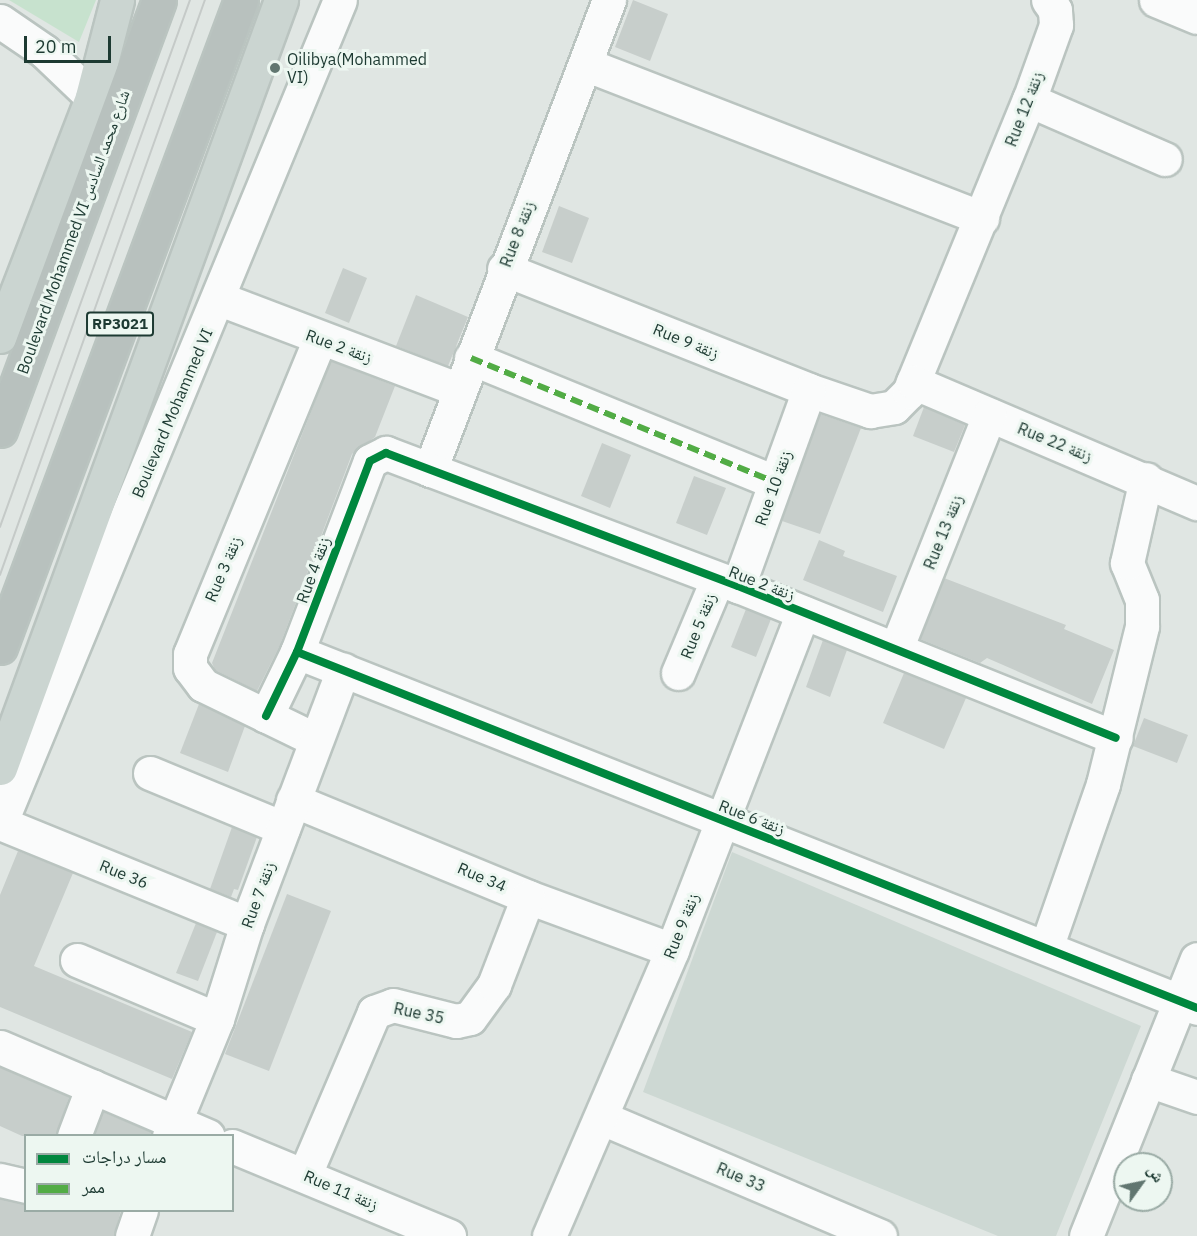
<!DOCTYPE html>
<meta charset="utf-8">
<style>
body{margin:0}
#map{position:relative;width:1197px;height:1236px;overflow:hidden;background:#e0e6e3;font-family:"IBM Plex Sans","Noto Naskh Arabic",sans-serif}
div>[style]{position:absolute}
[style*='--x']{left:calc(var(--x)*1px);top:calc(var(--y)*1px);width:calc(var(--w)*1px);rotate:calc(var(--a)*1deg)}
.built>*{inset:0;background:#cdd8d3}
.green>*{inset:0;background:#c7e2ce}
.building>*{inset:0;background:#c7cecb}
.roads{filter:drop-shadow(2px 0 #bac4c0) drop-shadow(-2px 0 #bac4c0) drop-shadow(0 2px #bac4c0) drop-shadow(0 -2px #bac4c0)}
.street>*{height:33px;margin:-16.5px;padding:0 16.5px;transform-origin:16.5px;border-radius:16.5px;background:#fafbfb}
.primary>*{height:33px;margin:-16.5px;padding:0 16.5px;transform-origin:16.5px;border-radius:16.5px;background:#cbd5d1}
.highway>*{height:33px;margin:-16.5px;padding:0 16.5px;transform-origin:16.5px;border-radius:16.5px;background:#b8c1be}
.tram>*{height:1.5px;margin:-0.75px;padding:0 0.75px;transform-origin:0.75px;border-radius:0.75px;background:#c5cac8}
.quiet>*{height:6px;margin-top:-3px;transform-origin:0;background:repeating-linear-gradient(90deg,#52ac45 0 12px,transparent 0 18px)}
.cycleway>*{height:8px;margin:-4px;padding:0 4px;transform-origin:4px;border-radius:4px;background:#00873e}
.dots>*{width:16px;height:16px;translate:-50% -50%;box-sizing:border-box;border:3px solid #edf7f1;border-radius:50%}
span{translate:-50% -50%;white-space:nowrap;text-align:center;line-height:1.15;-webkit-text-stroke:6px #edf7f1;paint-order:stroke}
.shield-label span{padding:2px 4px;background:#edf7f1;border:2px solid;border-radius:4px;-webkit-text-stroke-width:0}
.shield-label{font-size:15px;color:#1d3a32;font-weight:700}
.poi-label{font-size:16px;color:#1d3a32}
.left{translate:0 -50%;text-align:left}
.street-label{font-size:16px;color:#1d3a32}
.legend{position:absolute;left:24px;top:1134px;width:210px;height:78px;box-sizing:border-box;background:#edf7f1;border:2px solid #9aaba5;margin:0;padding:8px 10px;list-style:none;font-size:18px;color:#1d3a32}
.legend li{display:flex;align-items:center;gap:12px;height:30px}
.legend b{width:30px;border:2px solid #9aaba5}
.north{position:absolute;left:1113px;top:1152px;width:60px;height:60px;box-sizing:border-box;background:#edf7f1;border:2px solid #9aaba5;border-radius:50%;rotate:57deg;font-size:16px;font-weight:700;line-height:24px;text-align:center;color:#1d3a32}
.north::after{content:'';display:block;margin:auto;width:21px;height:27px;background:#617670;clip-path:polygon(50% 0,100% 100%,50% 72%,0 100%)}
.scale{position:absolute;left:24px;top:36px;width:87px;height:27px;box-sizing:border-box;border:3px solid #1d3a32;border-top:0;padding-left:8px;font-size:18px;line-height:21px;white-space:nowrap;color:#1d3a32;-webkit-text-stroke:4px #edf7f1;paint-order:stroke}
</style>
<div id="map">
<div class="built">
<div style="clip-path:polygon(732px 852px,1141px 1026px,1056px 1236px,998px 1236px,643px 1092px)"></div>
</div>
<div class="green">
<div style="clip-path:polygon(9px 0,96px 0,79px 42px)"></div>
</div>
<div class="building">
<div style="clip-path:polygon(633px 0,668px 14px,650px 61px,615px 47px)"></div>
<div style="clip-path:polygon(559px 206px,589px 218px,572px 263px,542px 252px)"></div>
<div style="clip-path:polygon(343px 268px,367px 278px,349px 323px,325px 313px)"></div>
<div style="clip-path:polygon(416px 295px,468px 317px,448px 366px,396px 346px)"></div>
<div style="clip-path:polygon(331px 361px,395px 386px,375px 437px,352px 454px,280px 645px,257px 691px,215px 670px,212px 663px)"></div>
<div style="clip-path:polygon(924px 407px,965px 425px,954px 452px,913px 436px)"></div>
<div style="clip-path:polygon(820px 414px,861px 428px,820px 534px,782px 521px)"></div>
<div style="clip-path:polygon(602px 443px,631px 455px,610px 508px,581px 496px)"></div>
<div style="clip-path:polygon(694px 476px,726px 488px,707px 535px,676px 523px)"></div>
<div style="clip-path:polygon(819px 540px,845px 551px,843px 556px,897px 576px,883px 612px,803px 580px)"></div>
<div style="clip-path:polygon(944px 578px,1066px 625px,1064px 629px,1114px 650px,1092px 704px,987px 658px,980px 663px,920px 639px)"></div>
<div style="clip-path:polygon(746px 609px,771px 619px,756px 657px,731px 647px)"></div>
<div style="clip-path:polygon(823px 640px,847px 650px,830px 697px,806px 687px)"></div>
<div style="clip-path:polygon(904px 673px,966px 698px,944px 749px,883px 723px)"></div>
<div style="clip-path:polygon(199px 704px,245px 726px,228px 772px,180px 753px)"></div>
<div style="clip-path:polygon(1144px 718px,1188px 735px,1177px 763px,1133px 746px)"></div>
<div style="clip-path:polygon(232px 827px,257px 837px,238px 890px,234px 889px,231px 897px,210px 889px)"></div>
<div style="clip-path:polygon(18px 851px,73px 873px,34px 966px,192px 1032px,172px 1079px,0 1007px,0 895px)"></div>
<div style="clip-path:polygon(287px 894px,331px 911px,269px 1071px,225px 1054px)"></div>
<div style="clip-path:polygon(196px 923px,217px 932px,198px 981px,176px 973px)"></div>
<div style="clip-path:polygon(0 1067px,69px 1097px,56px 1136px,22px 1136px,0 1126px)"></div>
<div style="clip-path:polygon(103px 1112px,151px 1132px,151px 1136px,94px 1136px)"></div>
<div style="clip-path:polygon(0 1199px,26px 1204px,26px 1210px,121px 1210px,114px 1236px,0 1236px)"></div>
</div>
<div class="roads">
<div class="street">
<div style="--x:1156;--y:0;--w:44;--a:22.5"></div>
<div style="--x:0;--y:21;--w:53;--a:34.3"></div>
<div style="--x:44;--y:51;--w:66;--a:43.8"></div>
<div style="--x:585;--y:64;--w:426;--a:21.2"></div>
<div style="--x:1029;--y:100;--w:148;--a:23.5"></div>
<div style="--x:504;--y:269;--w:328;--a:21.6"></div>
<div style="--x:809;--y:390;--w:65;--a:19"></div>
<div style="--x:870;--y:411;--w:24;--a:-9"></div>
<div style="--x:894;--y:407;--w:21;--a:-45"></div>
<div style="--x:909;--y:392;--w:316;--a:-67.7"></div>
<div style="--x:1029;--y:100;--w:80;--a:-70.2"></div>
<div style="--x:1056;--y:25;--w:15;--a:-94"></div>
<div style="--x:1055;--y:10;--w:12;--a:-125"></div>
<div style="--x:220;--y:299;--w:256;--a:20.8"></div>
<div style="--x:471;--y:358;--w:328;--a:22.2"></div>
<div style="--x:913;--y:382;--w:309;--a:23.1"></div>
<div style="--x:430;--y:470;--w:503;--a:-69.15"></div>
<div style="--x:738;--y:586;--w:208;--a:-70.1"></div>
<div style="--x:896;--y:649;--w:252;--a:-68.3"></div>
<div style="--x:297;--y:652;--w:968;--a:21.58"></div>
<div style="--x:678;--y:673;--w:101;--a:-67.2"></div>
<div style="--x:266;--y:716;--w:71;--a:-64.2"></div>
<div style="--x:297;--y:652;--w:204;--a:-69.1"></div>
<div style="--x:370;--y:461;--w:18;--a:-27"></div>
<div style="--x:386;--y:453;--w:376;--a:20.7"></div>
<div style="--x:738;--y:586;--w:407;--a:21.9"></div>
<div style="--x:314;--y:739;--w:123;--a:-154.1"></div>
<div style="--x:203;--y:685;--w:21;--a:-127"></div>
<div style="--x:190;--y:668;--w:14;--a:-90"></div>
<div style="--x:190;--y:654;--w:341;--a:-67.6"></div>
<div style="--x:150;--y:773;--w:144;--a:22.5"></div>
<div style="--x:293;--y:800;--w:254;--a:22.4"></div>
<div style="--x:528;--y:897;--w:153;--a:20.2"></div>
<div style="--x:0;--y:823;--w:267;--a:22.2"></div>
<div style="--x:0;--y:824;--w:891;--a:-67.58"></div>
<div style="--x:1047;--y:945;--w:170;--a:-70.8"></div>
<div style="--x:1103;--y:784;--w:163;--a:-76.1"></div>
<div style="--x:1142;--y:626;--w:26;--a:-90"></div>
<div style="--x:1142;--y:600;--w:40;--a:-112"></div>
<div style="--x:1127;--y:563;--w:86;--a:-77.3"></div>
<div style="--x:77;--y:960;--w:152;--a:22.9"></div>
<div style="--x:0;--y:1047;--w:226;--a:23.2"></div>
<div style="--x:1148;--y:1080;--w:52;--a:19.1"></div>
<div style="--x:602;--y:1118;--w:302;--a:23"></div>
<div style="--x:74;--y:1136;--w:53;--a:-69.2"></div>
<div style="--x:169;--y:1136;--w:126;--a:-67.7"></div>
<div style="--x:217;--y:1019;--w:100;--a:-72.5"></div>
<div style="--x:247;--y:924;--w:272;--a:-69.3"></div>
<div style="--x:232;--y:1146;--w:235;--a:22.5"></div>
<div style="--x:305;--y:1174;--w:176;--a:-66.9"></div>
<div style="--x:374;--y:1012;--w:20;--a:-20"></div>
<div style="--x:393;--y:1005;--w:65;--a:14.3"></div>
<div style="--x:456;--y:1021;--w:14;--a:-12"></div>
<div style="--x:470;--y:1018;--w:41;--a:-54"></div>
<div style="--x:494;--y:985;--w:94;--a:-68.9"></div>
<div style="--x:0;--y:1180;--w:27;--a:13"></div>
<div style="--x:132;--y:1236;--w:28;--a:-71"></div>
<div style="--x:549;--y:1236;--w:311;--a:-66.7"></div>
<div style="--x:672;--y:950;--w:362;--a:-68.8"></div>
<div style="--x:1086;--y:1236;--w:298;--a:-68.2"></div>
</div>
<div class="primary">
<div style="--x:0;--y:336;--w:256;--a:-68.9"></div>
<div style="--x:92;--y:97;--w:100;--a:-75.5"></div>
<div style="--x:0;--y:768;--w:818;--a:-69.9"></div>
</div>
<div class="highway">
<div style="--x:0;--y:430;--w:458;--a:-69.7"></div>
<div style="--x:0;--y:647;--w:690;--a:-69.57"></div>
</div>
</div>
<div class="tram">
<div style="--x:0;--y:527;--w:560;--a:-70.17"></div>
<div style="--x:0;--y:575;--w:610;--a:-70.38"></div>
</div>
<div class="quiet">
<div style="--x:471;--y:358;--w:328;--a:22.2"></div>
</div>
<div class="cycleway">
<div style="--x:297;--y:652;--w:968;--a:21.58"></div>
<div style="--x:266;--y:716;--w:71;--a:-64.2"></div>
<div style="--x:297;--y:652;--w:204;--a:-69.1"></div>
<div style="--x:370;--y:461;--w:18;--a:-27"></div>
<div style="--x:386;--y:453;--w:376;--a:20.7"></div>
<div style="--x:738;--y:586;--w:407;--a:21.9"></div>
</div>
<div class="dots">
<div style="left:275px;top:68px;background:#617670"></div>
</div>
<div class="shield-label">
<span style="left:120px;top:324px">RP3021</span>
</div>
<div class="poi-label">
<span class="left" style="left:287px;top:68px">Oilibya(Mohammed<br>VI)</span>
</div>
<div class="street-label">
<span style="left:1024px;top:109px;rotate:-69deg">Rue 12 زنقة</span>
<span style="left:73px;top:232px;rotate:-70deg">Boulevard Mohammed VI شارع محمد السادس</span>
<span style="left:517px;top:234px;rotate:-69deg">Rue 8 زنقة</span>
<span style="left:686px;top:341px;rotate:22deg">Rue 9 زنقة</span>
<span style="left:339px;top:346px;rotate:20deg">Rue 2 زنقة</span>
<span style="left:172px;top:413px;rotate:-67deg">Boulevard Mohammed VI</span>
<span style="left:1055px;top:442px;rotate:22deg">Rue 22 زنقة</span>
<span style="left:773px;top:488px;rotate:-70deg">Rue 10 زنقة</span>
<span style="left:943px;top:532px;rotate:-68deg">Rue 13 زنقة</span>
<span style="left:223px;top:569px;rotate:-67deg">Rue 3 زنقة</span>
<span style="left:313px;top:570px;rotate:-70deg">Rue 4 زنقة</span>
<span style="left:762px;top:583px;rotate:21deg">Rue 2 زنقة</span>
<span style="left:698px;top:626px;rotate:-68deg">Rue 5 زنقة</span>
<span style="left:752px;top:817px;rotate:21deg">Rue 6 زنقة</span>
<span style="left:124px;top:874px;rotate:22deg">Rue 36</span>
<span style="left:482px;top:877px;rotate:23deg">Rue 34</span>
<span style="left:258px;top:895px;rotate:-70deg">Rue 7 زنقة</span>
<span style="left:681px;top:926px;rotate:-68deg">Rue 9 زنقة</span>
<span style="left:419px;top:1013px;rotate:12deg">Rue 35</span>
<span style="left:741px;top:1177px;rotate:23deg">Rue 33</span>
<span style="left:341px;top:1190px;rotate:23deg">Rue 11 زنقة</span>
</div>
<ul class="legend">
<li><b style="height:8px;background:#00873e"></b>مسار دراجات</li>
<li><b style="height:8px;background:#52ac45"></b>ممر</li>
</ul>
<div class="north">ش</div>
<div class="scale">20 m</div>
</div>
